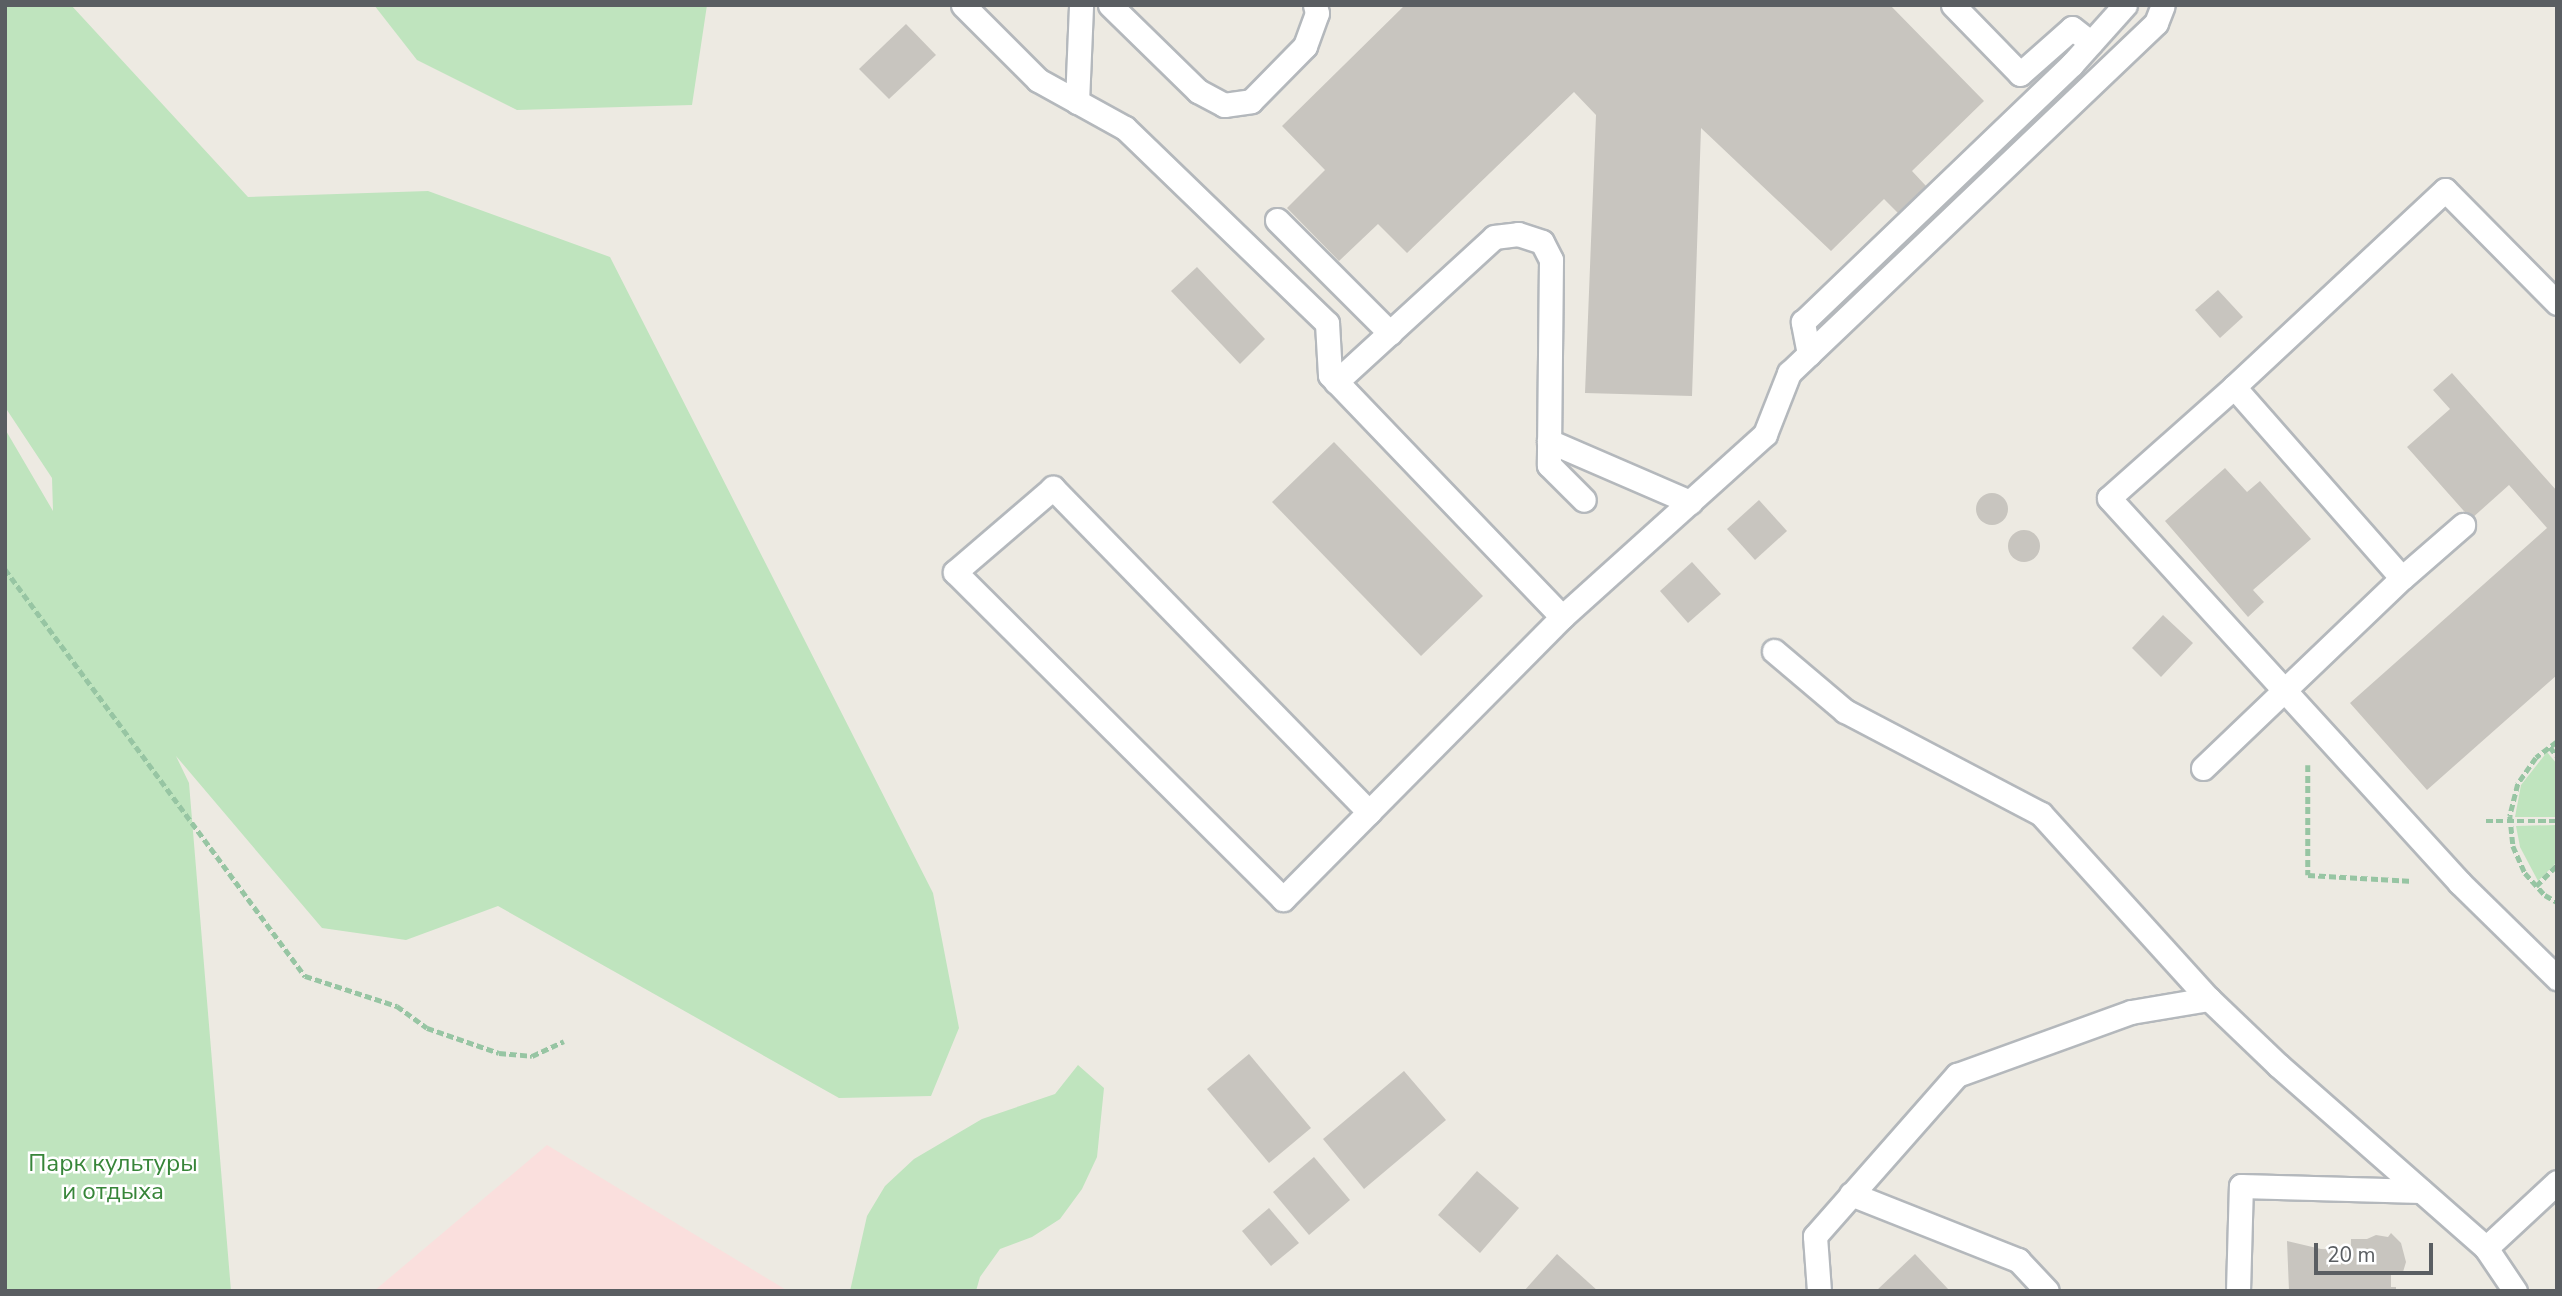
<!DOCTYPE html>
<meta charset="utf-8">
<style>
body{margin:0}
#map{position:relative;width:2562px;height:1296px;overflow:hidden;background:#edeae2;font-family:"Nunito Sans",sans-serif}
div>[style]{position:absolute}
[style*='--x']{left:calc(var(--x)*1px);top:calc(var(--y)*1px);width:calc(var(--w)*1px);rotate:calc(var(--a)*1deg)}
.medical>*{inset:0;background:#fadfdd}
.green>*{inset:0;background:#bfe4be}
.building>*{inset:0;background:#c8c5bf}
.round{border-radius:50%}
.path>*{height:4.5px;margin-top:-2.25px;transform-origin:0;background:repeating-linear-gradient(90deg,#97c5a3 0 7px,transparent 0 10.5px)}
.roads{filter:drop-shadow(2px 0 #b4b8bc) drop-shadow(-2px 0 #b4b8bc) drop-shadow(0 2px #b4b8bc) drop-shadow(0 -2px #b4b8bc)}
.service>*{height:23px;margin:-11.5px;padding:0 11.5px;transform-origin:11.5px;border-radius:11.5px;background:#fff}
span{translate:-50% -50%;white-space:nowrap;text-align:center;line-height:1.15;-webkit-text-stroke:5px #fff;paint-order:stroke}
.park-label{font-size:24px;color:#378539}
.frame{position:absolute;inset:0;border:7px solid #5a5e62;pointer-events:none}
.scale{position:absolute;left:2314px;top:1243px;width:119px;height:32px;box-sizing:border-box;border:4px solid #5a5e62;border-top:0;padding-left:9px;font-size:21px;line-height:24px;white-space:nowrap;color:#5a5e62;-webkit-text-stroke:5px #fff;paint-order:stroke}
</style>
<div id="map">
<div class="medical">
<div style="clip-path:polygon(547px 1145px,788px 1291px,374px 1291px)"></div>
</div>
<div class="green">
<div style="clip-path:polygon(5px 5px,71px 5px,248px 197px,428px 191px,610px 257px,933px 893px,959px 1028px,931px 1096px,839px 1098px,498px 906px,406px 940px,322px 928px,176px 756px,189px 783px,231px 1291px,5px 1291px,5px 429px,53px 511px,52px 478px,5px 407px)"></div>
<div style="clip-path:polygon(374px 5px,707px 5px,692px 105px,517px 110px,417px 60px)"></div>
<div style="clip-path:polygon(2547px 752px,2557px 764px,2557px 817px,2515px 817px,2521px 785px)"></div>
<div style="clip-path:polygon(2557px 825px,2557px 862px,2538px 881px,2520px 847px,2516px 826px)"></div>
<div style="clip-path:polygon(1078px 1065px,1104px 1088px,1097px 1157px,1082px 1189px,1060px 1219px,1032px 1237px,1000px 1249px,980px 1277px,976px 1291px,850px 1291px,867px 1216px,885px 1186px,914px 1159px,982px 1119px,1055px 1094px)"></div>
</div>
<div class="building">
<div style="clip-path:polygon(1405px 5px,1890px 5px,1984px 101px,1912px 171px,1926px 186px,1898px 213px,1884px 199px,1831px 251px,1701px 128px,1692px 396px,1585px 393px,1596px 115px,1574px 92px,1407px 253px,1378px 224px,1339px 261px,1287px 208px,1325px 170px,1282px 126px)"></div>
<div style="clip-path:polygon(906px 24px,936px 55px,889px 99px,859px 69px)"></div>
<div style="clip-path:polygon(1197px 267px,1265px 339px,1240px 364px,1171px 291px)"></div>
<div style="clip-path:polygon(2218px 290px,2243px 317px,2220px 338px,2195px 310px)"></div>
<div style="clip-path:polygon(2452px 373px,2557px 491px,2557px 675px,2427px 790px,2350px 703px,2547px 528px,2509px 485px,2471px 519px,2407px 447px,2450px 409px,2433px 390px)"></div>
<div style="clip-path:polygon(1334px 442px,1483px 596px,1421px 656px,1272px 502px)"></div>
<div style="clip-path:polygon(2225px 468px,2247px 492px,2260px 481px,2311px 539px,2253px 590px,2264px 602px,2248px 617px,2165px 521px)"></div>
<div class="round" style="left:1976px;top:493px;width:32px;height:32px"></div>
<div style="clip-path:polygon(1759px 500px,1787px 531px,1755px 560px,1727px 529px)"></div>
<div class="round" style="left:2008px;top:530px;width:32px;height:32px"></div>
<div style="clip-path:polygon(1692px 562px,1721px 594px,1688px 623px,1660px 591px)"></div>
<div style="clip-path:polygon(2163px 615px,2193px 643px,2161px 677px,2132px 648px)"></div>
<div style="clip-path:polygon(1249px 1054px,1311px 1128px,1269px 1163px,1207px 1089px)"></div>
<div style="clip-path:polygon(1404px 1071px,1446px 1120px,1364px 1189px,1323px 1139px)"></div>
<div style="clip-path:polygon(1314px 1157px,1350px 1200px,1309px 1235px,1273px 1192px)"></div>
<div style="clip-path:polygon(1477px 1171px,1519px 1208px,1480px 1253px,1438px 1215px)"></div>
<div style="clip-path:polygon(1269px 1208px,1299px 1243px,1271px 1266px,1242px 1231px)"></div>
<div style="clip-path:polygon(2391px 1233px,2401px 1243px,2406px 1262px,2403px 1272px,2391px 1272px,2391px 1287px,2396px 1287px,2396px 1291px,2289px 1291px,2287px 1241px,2321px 1249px,2351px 1250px,2351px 1239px,2367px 1239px,2376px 1235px,2388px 1237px)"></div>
<div style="clip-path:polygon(1557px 1254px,1598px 1291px,1524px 1291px)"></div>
<div style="clip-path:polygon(1915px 1254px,1950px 1291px,1876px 1291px)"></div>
</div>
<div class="path">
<div style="--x:5;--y:569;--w:506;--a:53.61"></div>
<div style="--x:305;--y:976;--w:97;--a:18.1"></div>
<div style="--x:397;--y:1006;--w:37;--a:36"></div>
<div style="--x:427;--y:1028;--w:76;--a:19.1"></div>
<div style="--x:499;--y:1053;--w:33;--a:5"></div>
<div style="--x:532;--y:1056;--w:35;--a:-25"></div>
<div style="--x:2557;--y:742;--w:26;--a:143"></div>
<div style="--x:2536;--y:758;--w:32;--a:125"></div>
<div style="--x:2518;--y:784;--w:33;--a:104"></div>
<div style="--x:2510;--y:816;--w:30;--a:84"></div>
<div style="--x:2513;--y:846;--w:30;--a:66"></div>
<div style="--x:2525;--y:873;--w:30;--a:48"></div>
<div style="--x:2545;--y:895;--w:14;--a:30"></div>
<div style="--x:2550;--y:747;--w:11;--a:52"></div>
<div style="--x:2308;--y:765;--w:110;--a:90"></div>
<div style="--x:2308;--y:875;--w:105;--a:3.3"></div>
<div style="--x:2486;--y:821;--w:71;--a:0"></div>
<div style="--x:2536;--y:886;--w:30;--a:-45"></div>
</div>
<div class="roads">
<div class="service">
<div style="--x:963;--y:5;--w:106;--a:45"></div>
<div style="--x:1038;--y:80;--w:99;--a:28.9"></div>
<div style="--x:1125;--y:128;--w:281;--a:44"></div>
<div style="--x:1327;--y:323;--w:52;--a:86.7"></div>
<div style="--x:1330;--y:375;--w:335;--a:46.2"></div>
<div style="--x:1110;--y:5;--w:123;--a:44.3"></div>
<div style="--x:1198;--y:91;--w:30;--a:28"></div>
<div style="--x:1224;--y:105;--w:27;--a:-8"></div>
<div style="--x:1251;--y:101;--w:77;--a:-45.5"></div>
<div style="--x:1305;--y:46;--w:35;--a:-70"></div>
<div style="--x:1317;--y:13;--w:8;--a:-104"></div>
<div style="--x:1953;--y:5;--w:96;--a:45.8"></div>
<div style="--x:2020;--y:74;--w:69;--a:-41.5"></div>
<div style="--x:2072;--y:28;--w:24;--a:38"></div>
<div style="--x:1077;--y:102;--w:97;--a:-87.6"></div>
<div style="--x:1277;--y:220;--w:160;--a:45"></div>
<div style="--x:2557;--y:303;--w:159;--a:-134.7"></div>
<div style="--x:2445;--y:190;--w:289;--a:137"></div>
<div style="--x:2234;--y:387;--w:167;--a:138.4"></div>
<div style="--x:2109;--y:498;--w:521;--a:47.64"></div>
<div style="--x:2460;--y:883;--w:136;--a:44.4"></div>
<div style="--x:1809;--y:354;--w:33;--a:-101"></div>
<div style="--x:1803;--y:322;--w:373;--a:-43.8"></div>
<div style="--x:2072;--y:64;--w:79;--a:-48.1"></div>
<div style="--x:1336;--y:382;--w:214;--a:-42.5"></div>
<div style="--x:1494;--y:237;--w:24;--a:-7"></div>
<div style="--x:1518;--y:234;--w:25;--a:18"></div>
<div style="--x:1542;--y:242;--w:20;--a:63"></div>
<div style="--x:1551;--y:260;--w:205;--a:90.6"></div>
<div style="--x:1549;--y:465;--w:49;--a:45"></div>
<div style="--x:2234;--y:387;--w:254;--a:48.7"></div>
<div style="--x:1549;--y:441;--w:154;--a:23.4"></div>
<div style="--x:1774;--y:651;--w:93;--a:40.2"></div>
<div style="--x:1845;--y:711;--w:221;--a:27.7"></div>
<div style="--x:2041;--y:814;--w:250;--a:47.8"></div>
<div style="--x:2209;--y:999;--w:95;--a:43.7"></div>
<div style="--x:2278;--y:1065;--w:277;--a:41.3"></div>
<div style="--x:2486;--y:1248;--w:97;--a:-42.9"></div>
<div style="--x:2203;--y:768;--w:275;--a:-43.7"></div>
<div style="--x:2402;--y:578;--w:81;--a:-41"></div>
<div style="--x:1369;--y:812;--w:453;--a:-134.3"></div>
<div style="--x:1053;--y:488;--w:129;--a:139.4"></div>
<div style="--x:955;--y:572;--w:463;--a:44.9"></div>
<div style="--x:1283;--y:899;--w:122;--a:-45.3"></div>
<div style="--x:1369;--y:812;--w:274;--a:-45.3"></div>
<div style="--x:1562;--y:617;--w:273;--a:-42"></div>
<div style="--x:1765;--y:434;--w:66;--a:-68.5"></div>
<div style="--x:1789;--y:373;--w:507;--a:-43.64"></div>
<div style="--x:2156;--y:23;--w:19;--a:-69"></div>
<div style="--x:1851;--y:1194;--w:180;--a:21.6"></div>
<div style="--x:2018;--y:1260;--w:42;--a:46.9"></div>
<div style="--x:2486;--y:1248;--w:52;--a:56"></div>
<div style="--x:1819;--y:1291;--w:55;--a:-94.2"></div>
<div style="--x:1815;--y:1236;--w:215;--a:-48.6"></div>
<div style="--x:1957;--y:1075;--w:185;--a:-19.9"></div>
<div style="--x:2131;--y:1012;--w:79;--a:-9.5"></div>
<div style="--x:2238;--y:1291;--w:105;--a:-88.4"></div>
<div style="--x:2241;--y:1186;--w:180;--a:1.6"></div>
</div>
</div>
<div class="park-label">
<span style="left:113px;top:1178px">Парк культуры<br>и отдыха</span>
</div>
<div class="frame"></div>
<div class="scale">20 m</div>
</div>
